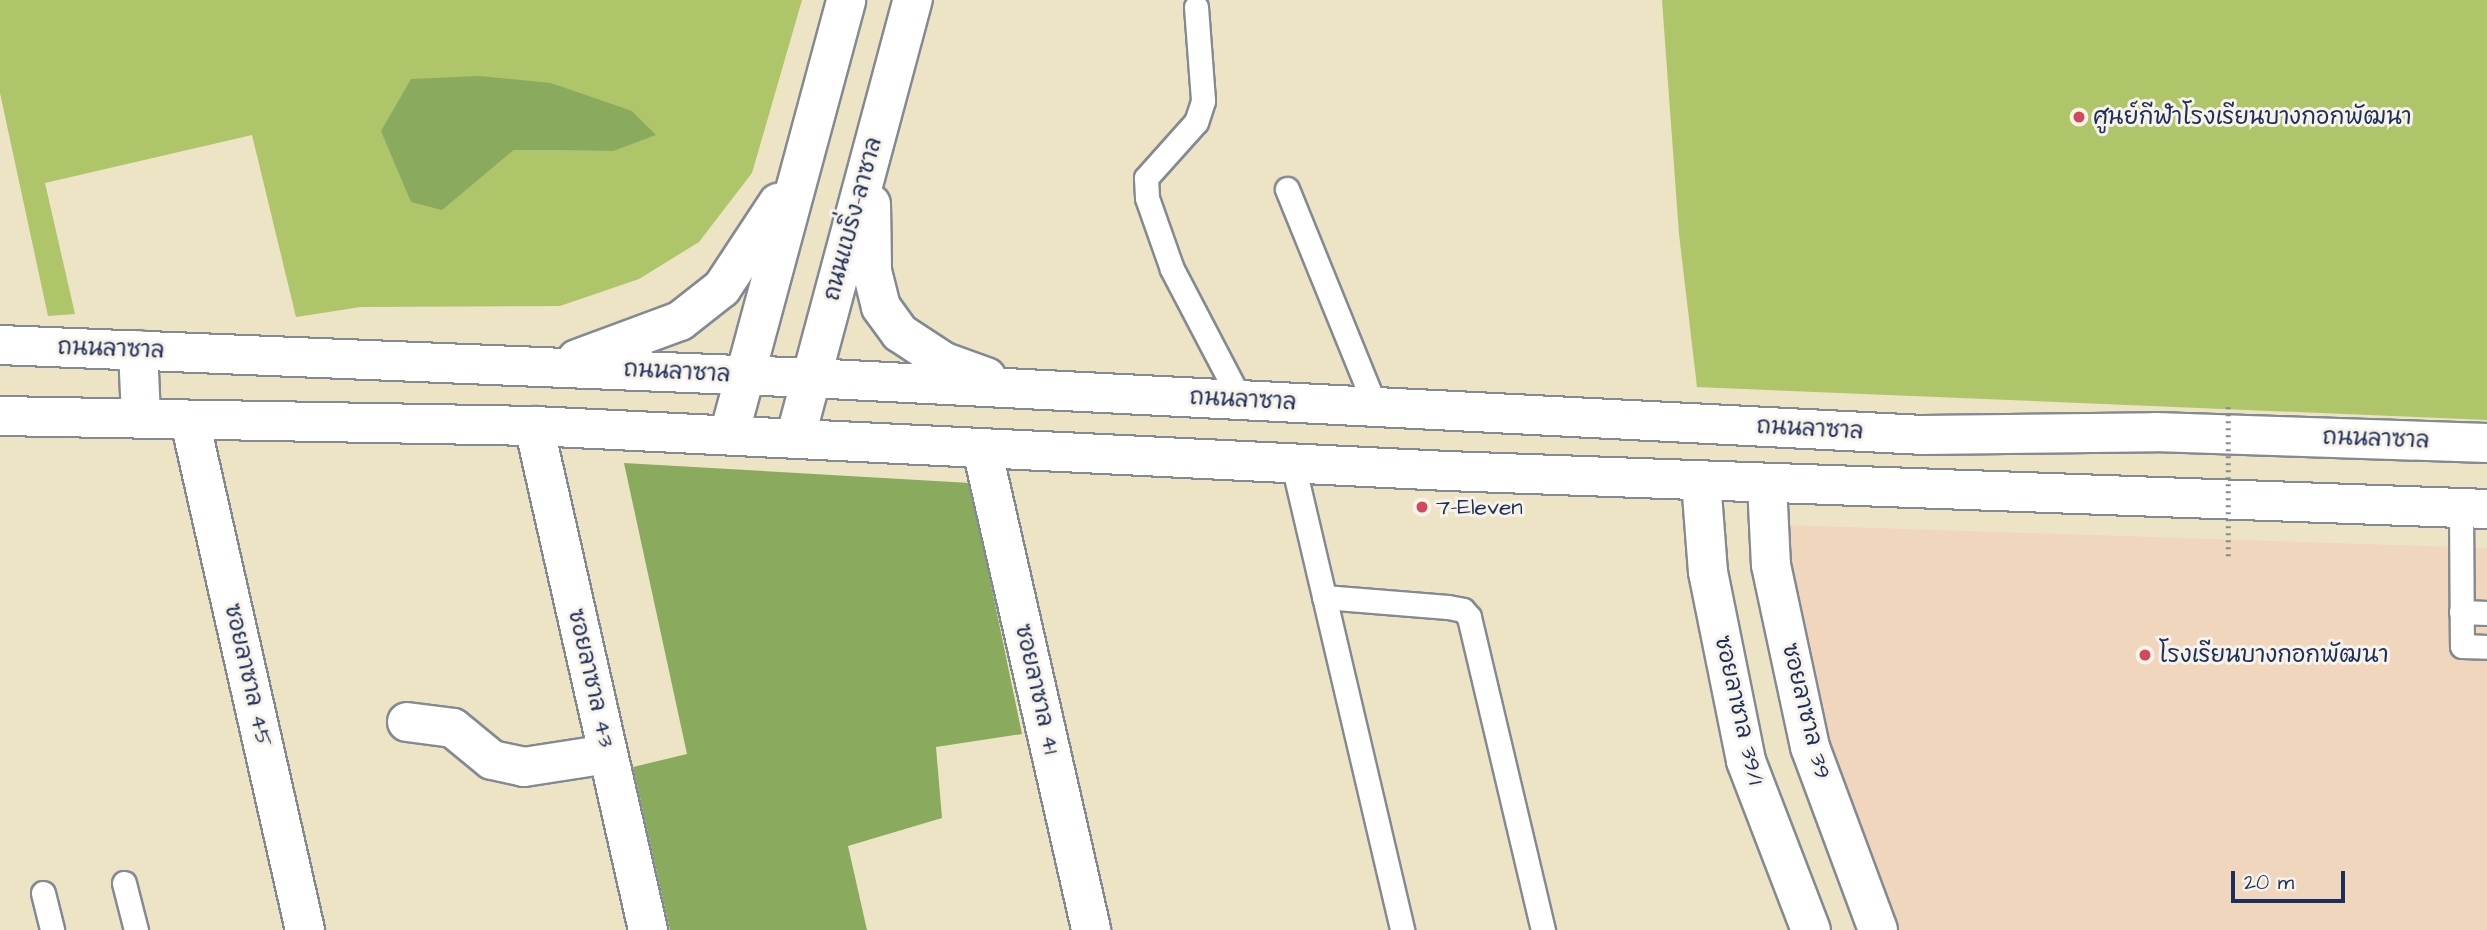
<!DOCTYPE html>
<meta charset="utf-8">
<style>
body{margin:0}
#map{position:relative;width:2487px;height:930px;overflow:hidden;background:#ede4c5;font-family:"Architects Daughter","Playpen Sans Thai",sans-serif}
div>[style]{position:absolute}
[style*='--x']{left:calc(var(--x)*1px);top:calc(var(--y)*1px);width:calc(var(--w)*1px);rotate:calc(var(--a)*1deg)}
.built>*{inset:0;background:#f0d6bc}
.green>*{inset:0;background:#aec569}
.forest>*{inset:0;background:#8aaa5d}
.roads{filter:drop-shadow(2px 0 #848a92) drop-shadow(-2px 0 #848a92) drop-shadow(0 2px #848a92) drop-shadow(0 -2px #848a92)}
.lane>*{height:23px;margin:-11.5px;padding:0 11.5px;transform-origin:11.5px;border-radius:11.5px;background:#fff}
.street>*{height:38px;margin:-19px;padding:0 19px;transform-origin:19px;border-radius:19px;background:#fff}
.secondary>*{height:38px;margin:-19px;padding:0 19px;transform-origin:19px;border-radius:19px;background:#fff}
.path-bridge>*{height:4.5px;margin-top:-2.25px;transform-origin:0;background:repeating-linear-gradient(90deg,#848a92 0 2px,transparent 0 7px)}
.dots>*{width:19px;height:19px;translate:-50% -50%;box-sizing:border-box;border:4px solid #f7f3e8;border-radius:50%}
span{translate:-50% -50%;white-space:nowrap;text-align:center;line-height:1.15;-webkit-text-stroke:6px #f7f3e8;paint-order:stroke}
.poi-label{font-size:23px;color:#1b2f5e}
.left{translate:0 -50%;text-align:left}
.street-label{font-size:23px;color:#1b2f5e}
.scale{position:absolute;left:2231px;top:871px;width:114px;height:32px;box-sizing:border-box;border:4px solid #1b2f5e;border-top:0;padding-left:9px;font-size:21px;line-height:24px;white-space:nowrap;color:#1b2f5e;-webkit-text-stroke:5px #f7f3e8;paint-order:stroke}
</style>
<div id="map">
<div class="built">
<div style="clip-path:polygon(1784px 525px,2487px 548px,2487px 930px,1890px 930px,1823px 747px,1783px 564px)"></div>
</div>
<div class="green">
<div style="clip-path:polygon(evenodd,0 0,802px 0,752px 173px,699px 242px,639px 279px,560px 306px,361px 307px,296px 317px,252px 135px,45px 183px,75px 314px,48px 316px,0 93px,0 0,551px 83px,655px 135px,614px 151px,514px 150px,441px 210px,551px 83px)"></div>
<div style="clip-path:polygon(1662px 0,2487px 0,2487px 420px,1697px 387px,1679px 234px)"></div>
</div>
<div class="forest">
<div style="clip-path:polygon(479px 76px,551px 83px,632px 111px,656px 135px,614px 151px,514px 150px,442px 210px,411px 202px,381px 131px,411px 79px)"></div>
<div style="clip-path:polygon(624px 463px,970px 483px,1022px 734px,936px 747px,942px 818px,848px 846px,867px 930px,670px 930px,633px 767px,687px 754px)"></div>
</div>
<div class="roads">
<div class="lane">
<div style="--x:1196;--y:7;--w:94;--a:85.7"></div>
<div style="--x:1203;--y:101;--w:22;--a:108"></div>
<div style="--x:1196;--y:122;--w:75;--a:131.8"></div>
<div style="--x:1146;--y:178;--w:20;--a:87"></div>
<div style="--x:1147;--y:198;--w:75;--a:70.6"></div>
<div style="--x:1172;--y:269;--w:147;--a:62.4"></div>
<div style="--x:1287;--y:189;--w:234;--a:67.9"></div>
<div style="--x:1293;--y:464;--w:479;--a:76.8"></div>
<div style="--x:2461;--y:508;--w:138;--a:89.6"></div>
<div style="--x:2462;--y:646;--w:25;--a:2"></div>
<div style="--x:1324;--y:597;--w:124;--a:4.6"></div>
<div style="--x:1448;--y:607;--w:15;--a:11"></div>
<div style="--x:1463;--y:610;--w:9;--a:49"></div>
<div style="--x:1469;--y:617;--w:322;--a:76.7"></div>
<div style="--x:2461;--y:612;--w:26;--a:2"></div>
<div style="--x:124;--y:883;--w:49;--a:75.7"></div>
<div style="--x:43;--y:893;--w:38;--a:76"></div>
</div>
<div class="street">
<div style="--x:190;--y:421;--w:522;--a:77.27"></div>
<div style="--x:534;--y:426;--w:517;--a:77.25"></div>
<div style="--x:982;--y:449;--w:493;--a:77.2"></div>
<div style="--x:1701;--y:481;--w:91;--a:85.6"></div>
<div style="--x:1708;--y:572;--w:193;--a:78.6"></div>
<div style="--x:1746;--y:761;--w:181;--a:69"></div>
<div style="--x:1767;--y:484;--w:81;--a:87.2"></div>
<div style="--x:1771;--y:565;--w:186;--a:77.9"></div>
<div style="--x:1810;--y:747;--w:195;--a:69.6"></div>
<div style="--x:407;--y:722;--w:46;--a:7.4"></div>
<div style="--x:453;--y:728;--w:50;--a:39.4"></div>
<div style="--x:492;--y:760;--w:33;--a:12"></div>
<div style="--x:524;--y:767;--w:85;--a:-8.8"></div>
</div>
<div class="secondary">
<div style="--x:871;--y:204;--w:67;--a:89.1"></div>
<div style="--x:872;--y:271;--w:37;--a:76"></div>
<div style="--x:881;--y:307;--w:32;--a:54"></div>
<div style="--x:900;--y:333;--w:53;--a:33.4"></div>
<div style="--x:944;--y:362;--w:45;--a:19.7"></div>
<div style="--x:0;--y:345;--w:811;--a:2.33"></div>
<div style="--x:810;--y:378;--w:1114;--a:2.93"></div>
<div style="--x:1923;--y:435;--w:232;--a:-0.7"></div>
<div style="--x:2155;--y:432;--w:332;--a:1.9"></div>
<div style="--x:138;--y:350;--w:67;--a:87.4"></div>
<div style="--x:577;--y:359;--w:110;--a:-20.3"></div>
<div style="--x:680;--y:321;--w:53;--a:-38.2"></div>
<div style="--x:722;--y:288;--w:102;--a:-56.6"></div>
<div style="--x:0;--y:416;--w:534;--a:1.07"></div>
<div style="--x:534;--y:426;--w:914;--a:2.82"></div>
<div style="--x:1447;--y:471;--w:1041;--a:2.09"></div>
<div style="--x:729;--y:435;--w:450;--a:-74.9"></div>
<div style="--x:795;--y:439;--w:455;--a:-75"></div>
</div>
</div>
<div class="path-bridge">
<div style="--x:2228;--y:556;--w:151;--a:-90"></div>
</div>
<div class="dots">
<div style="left:2079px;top:117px;background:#d1495b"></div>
<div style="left:1422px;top:507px;background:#d1495b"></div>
<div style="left:2145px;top:655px;background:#d1495b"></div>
</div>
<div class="poi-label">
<span class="left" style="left:2093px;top:117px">ศูนย์กีฬาโรงเรียนบางกอกพัฒนา</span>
<span class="left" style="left:1436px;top:507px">7-Eleven</span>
<span class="left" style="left:2159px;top:655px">โรงเรียนบางกอกพัฒนา</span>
</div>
<div class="street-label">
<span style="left:853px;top:219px;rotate:-75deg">ถนนแบริ่ง-ลาซาล</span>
<span style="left:111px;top:349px;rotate:2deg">ถนนลาซาล</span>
<span style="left:677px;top:372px;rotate:3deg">ถนนลาซาล</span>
<span style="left:1243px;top:400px;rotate:3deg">ถนนลาซาล</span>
<span style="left:1810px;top:429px;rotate:3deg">ถนนลาซาล</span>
<span style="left:2376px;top:439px;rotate:2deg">ถนนลาซาล</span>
<span style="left:248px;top:675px;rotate:77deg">ซอยลาซาล 45</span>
<span style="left:591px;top:678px;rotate:77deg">ซอยลาซาล 43</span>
<span style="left:1037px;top:689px;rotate:77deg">ซอยลาซาล 41</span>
<span style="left:1739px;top:710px;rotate:77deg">ซอยลาซาล 39/1</span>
<span style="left:1806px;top:711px;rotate:76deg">ซอยลาซาล 39</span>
</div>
<div class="scale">20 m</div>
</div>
